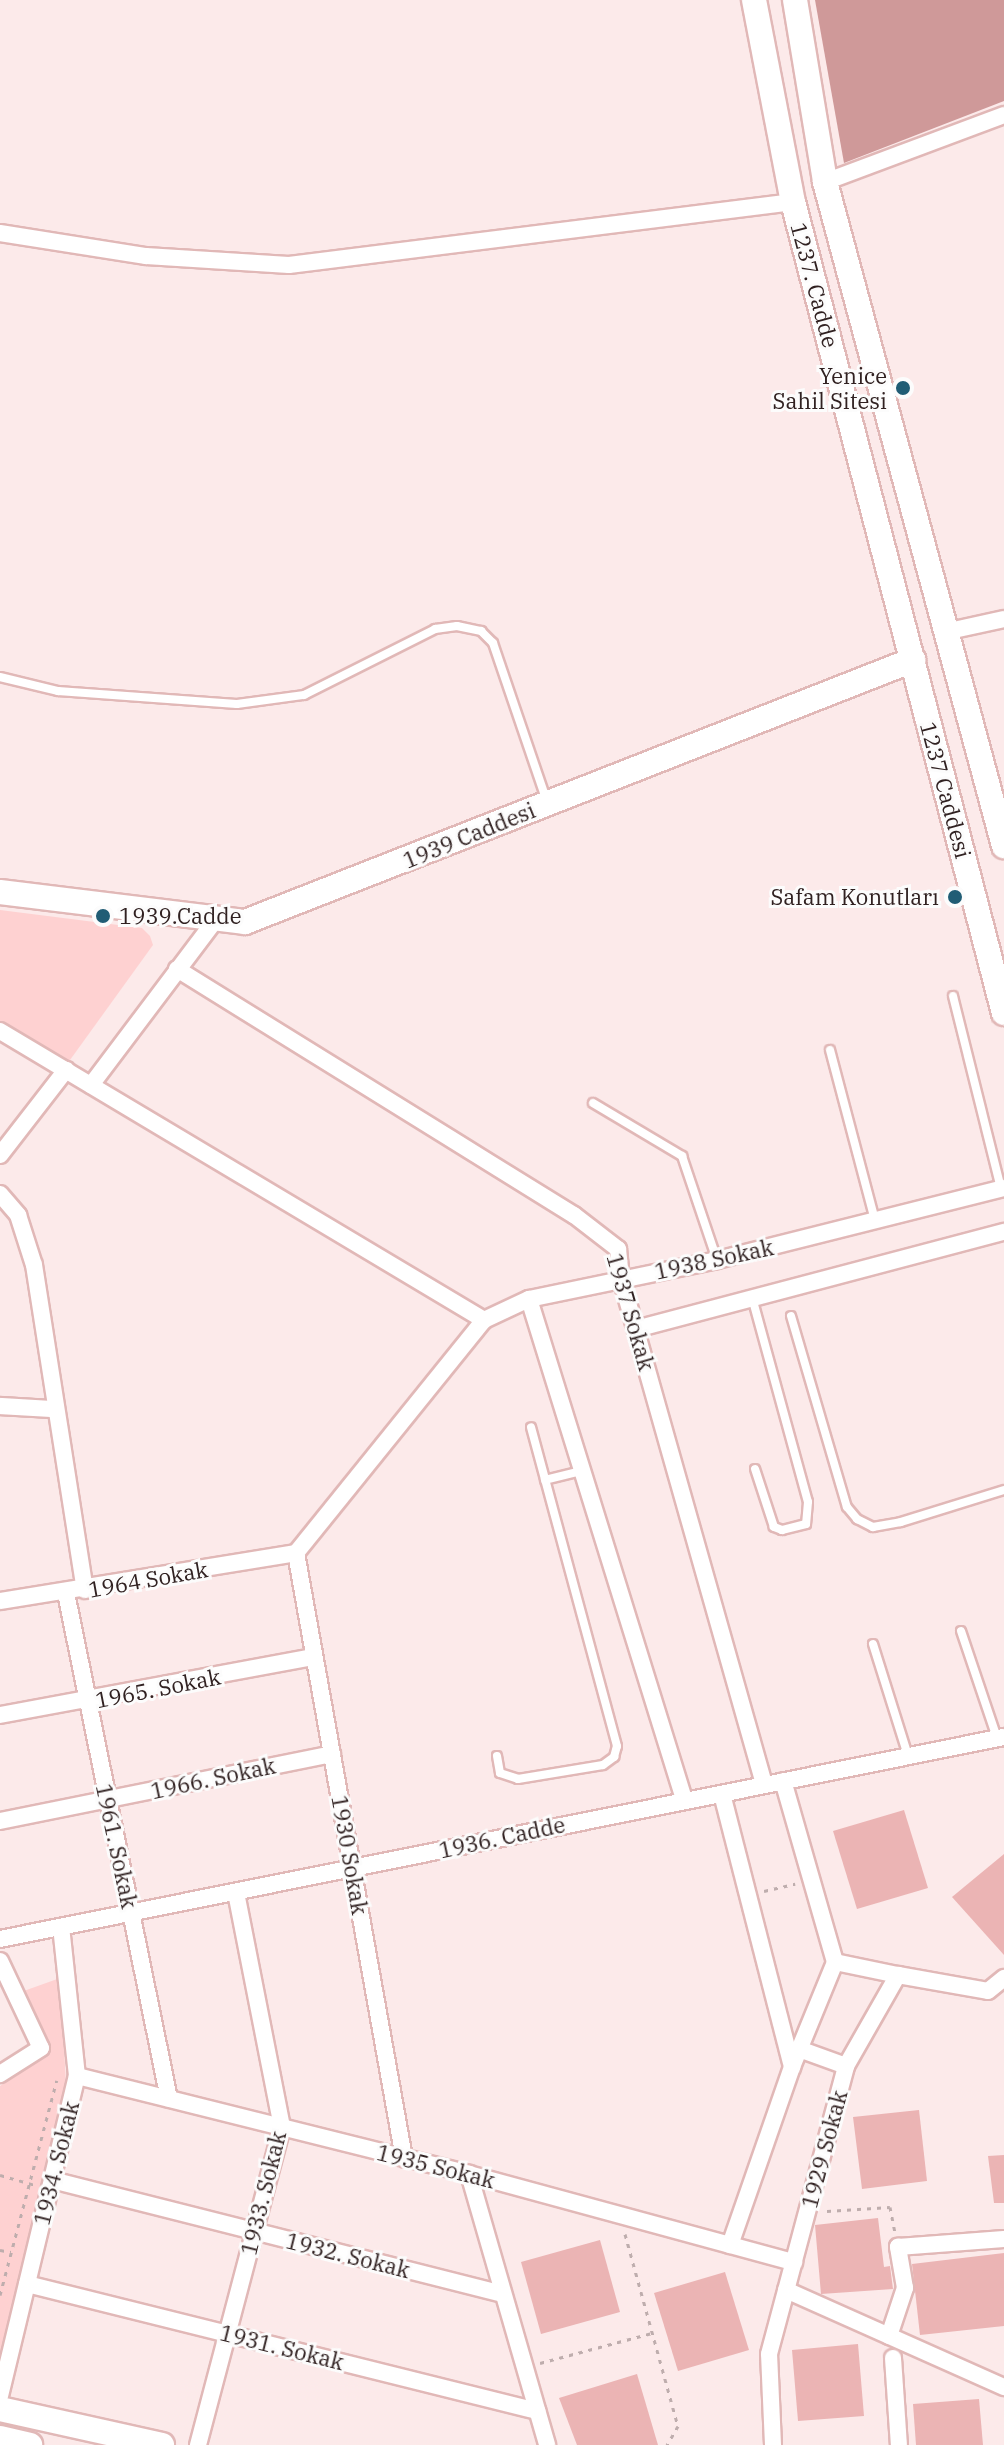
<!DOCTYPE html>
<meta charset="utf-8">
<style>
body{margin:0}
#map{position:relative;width:1004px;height:2445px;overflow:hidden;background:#fceaea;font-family:"IBM Plex Serif",serif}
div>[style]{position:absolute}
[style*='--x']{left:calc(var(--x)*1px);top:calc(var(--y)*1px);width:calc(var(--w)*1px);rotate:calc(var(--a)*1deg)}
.green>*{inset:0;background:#fed1d1}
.forest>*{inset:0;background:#cf9999}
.building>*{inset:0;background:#ebb4b4}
.path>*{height:3px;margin-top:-1.5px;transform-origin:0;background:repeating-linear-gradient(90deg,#beadad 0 4px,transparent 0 10px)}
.roads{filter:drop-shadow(2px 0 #e1b8b7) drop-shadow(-2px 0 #e1b8b7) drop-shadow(0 2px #e1b8b7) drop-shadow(0 -2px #e1b8b7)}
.lane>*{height:8px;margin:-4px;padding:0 4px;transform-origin:4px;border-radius:4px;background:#fff}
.street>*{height:16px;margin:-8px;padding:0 8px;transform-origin:8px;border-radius:8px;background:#fff}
.secondary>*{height:24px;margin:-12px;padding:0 12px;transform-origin:12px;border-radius:12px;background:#fff}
.dots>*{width:22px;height:22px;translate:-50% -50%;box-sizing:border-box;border:4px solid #fcfcfc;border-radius:50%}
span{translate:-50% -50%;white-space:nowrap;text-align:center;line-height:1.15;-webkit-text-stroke:6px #fcfcfc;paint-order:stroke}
.street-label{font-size:22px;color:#302121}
.poi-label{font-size:22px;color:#302121}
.right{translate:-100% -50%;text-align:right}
.left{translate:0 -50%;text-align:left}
</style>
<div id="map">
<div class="green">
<div style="clip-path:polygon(0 910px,142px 928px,150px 936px,153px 945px,70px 1060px,57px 1059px,0 1023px)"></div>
<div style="clip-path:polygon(60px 1978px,66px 2083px,0 2358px,0 2086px,48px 2052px,21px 1992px)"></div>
</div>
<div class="forest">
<div style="clip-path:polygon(815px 0,1004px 0,1004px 101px,844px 163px)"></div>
</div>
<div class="building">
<div style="clip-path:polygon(904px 1810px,928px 1888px,857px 1909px,833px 1831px)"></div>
<div style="clip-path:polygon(1004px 1854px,1004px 1955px,952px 1897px)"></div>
<div style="clip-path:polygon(919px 2110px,927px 2181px,862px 2189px,853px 2117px)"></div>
<div style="clip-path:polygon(1004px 2155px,1004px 2203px,994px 2203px,988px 2156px)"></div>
<div style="clip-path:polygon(878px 2218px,884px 2267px,890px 2266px,893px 2289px,821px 2294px,815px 2225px)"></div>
<div style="clip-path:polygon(600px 2240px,620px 2312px,541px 2334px,521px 2262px)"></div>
<div style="clip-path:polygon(1004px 2253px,1004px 2326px,920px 2335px,912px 2264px)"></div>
<div style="clip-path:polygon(725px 2272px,749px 2350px,678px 2371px,654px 2293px)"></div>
<div style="clip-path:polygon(858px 2344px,864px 2416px,798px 2421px,792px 2350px)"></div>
<div style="clip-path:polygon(637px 2374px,658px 2445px,577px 2445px,559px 2398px)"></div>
<div style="clip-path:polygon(979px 2399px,983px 2445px,916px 2445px,913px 2404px)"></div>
</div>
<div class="path">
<div style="--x:764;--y:1891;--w:32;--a:-13"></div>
<div style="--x:0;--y:2175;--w:36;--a:16"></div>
<div style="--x:827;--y:2211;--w:63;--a:-3.6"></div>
<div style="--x:890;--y:2207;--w:25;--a:79"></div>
<div style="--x:625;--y:2234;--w:199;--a:74.6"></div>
<div style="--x:678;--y:2426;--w:22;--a:120"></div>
<div style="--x:0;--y:2250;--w:11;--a:10"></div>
<div style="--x:0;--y:2295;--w:222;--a:-75.2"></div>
<div style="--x:540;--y:2363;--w:116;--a:-15"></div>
</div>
<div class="roads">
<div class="lane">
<div style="--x:0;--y:677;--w:60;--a:13.6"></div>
<div style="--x:58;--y:691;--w:179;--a:4.2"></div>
<div style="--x:237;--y:704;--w:68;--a:-7.7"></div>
<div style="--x:304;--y:695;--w:147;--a:-26.7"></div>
<div style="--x:435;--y:629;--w:22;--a:-8"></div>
<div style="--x:457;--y:626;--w:25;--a:12"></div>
<div style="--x:481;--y:631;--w:17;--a:45"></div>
<div style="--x:493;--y:643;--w:165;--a:71.2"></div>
<div style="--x:953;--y:996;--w:199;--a:76"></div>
<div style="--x:830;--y:1050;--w:176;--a:75.2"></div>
<div style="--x:593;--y:1103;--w:104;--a:30.8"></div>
<div style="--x:682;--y:1156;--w:110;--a:71.4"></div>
<div style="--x:753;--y:1301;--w:208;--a:74.7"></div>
<div style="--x:808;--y:1502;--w:22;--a:95"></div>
<div style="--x:806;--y:1524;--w:25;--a:166"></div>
<div style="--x:782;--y:1530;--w:9;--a:-159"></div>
<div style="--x:774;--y:1527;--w:61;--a:-108.1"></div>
<div style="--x:791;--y:1316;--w:199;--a:73.7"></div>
<div style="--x:847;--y:1507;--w:16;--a:50"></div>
<div style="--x:857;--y:1519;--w:18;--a:27"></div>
<div style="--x:873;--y:1527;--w:28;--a:-10"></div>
<div style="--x:901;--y:1522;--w:108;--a:-17.3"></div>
<div style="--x:545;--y:1480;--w:37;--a:-14"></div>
<div style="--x:961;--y:1631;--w:113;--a:71.4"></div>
<div style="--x:873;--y:1644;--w:117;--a:72.6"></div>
<div style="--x:497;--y:1756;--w:17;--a:80"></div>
<div style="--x:500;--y:1773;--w:19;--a:18"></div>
<div style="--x:518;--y:1779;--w:86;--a:-9.4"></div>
<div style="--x:603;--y:1765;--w:14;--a:-36"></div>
<div style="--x:614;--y:1757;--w:11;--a:-75"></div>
<div style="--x:617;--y:1746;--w:330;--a:-105.1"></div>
</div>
<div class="street">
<div style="--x:825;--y:182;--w:191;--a:-20.5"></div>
<div style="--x:0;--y:233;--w:148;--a:9"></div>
<div style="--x:146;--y:256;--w:143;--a:3.6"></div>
<div style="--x:289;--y:265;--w:508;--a:-7.13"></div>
<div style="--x:949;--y:631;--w:56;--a:-12.3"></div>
<div style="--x:177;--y:969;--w:467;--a:31.8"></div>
<div style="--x:574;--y:1215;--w:56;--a:37.7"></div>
<div style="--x:618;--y:1249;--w:29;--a:84"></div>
<div style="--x:621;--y:1278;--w:526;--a:74.22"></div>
<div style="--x:0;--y:1031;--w:564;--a:30.84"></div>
<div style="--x:91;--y:1085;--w:204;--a:-53"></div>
<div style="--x:0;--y:1155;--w:108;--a:-52.2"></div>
<div style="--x:0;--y:1194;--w:28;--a:49"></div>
<div style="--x:18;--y:1215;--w:52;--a:72.3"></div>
<div style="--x:34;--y:1265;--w:329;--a:81.1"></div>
<div style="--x:529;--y:1299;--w:523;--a:72.78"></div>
<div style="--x:636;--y:1329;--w:381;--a:-14.8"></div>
<div style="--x:0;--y:1406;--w:52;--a:3.3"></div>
<div style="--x:296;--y:1553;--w:299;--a:-51.1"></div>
<div style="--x:484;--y:1320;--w:50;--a:-25"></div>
<div style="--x:529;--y:1299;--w:192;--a:-11.7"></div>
<div style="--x:717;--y:1260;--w:296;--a:-14.1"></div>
<div style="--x:296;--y:1553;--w:615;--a:79.88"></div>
<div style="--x:66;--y:1593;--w:516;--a:78.49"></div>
<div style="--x:0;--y:1601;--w:300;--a:-9.2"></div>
<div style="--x:0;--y:1715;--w:319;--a:-10.5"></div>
<div style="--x:722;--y:1794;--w:282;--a:75.6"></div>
<div style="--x:0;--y:1821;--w:339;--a:-11.4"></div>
<div style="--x:0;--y:1939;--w:1024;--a:-11.38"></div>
<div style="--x:0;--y:1961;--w:96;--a:64.8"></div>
<div style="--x:41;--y:2048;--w:49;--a:147.6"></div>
<div style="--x:835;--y:1962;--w:64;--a:11.7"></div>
<div style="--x:799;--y:2049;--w:50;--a:19.9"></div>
<div style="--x:77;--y:2076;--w:404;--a:14"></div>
<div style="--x:469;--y:2174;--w:337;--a:15.2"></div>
<div style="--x:469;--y:2174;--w:282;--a:73.9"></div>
<div style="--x:52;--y:2180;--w:465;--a:14.2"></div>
<div style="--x:730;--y:2245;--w:188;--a:-70.8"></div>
<div style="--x:792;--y:2067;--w:113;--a:-67.7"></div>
<div style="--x:835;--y:1962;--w:188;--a:-106"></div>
<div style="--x:27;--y:2284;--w:526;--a:13.98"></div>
<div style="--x:786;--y:2290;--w:239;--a:24"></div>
<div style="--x:889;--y:2336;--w:51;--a:-71.6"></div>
<div style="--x:905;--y:2288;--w:42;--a:-99.7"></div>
<div style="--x:898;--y:2247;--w:106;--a:-4.3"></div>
<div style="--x:893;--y:2358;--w:87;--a:86.1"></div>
<div style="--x:0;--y:2396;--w:329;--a:-76.5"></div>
<div style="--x:77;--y:2076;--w:150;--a:-96.1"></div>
<div style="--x:198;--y:2445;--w:329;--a:-75.2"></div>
<div style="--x:282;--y:2127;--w:239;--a:-101.1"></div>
<div style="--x:773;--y:2445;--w:91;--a:-92.5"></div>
<div style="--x:769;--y:2354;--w:298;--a:-75"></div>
<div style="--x:846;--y:2066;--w:105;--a:-60.3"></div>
<div style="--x:898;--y:1975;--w:91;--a:10.1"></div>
<div style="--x:988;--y:1991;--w:21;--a:-39"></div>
</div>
<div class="secondary">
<div style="--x:754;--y:0;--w:206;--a:79.1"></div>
<div style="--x:793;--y:202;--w:838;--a:75.42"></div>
<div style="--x:795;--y:0;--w:184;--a:80.6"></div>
<div style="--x:825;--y:182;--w:688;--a:74.91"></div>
<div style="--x:0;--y:892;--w:247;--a:7"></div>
<div style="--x:245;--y:922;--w:718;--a:-21.42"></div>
<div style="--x:0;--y:2409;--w:166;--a:12.5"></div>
<div style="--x:0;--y:2438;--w:31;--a:13"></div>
</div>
</div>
<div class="dots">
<div style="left:903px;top:388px;background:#215d75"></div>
<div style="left:955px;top:897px;background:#215d75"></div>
<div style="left:103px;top:916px;background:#215d75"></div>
</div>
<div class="street-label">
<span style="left:815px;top:285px;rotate:75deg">1237. Cadde</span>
<span style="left:946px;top:790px;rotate:75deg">1237 Caddesi</span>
<span style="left:469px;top:835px;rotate:-22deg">1939 Caddesi</span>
<span style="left:714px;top:1259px;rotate:-12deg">1938 Sokak</span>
<span style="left:631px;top:1312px;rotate:74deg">1937 Sokak</span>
<span style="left:148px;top:1579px;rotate:-10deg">1964 Sokak</span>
<span style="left:158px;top:1688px;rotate:-11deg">1965. Sokak</span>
<span style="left:213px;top:1778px;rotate:-12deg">1966. Sokak</span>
<span style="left:502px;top:1837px;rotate:-12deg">1936. Cadde</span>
<span style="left:117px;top:1846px;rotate:78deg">1961. Sokak</span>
<span style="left:350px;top:1855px;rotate:80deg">1930 Sokak</span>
<span style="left:824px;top:2149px;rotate:-75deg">1929 Sokak</span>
<span style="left:56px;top:2163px;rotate:-76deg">1934. Sokak</span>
<span style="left:436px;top:2166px;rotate:14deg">1935 Sokak</span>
<span style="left:263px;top:2193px;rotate:-76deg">1933. Sokak</span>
<span style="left:348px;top:2255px;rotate:14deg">1932. Sokak</span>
<span style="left:282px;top:2347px;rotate:14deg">1931. Sokak</span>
</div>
<div class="poi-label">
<span class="right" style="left:887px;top:388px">Yenice<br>Sahil Sitesi</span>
<span class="right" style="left:939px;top:897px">Safam Konutları</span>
<span class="left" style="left:119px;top:916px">1939.Cadde</span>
</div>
</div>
